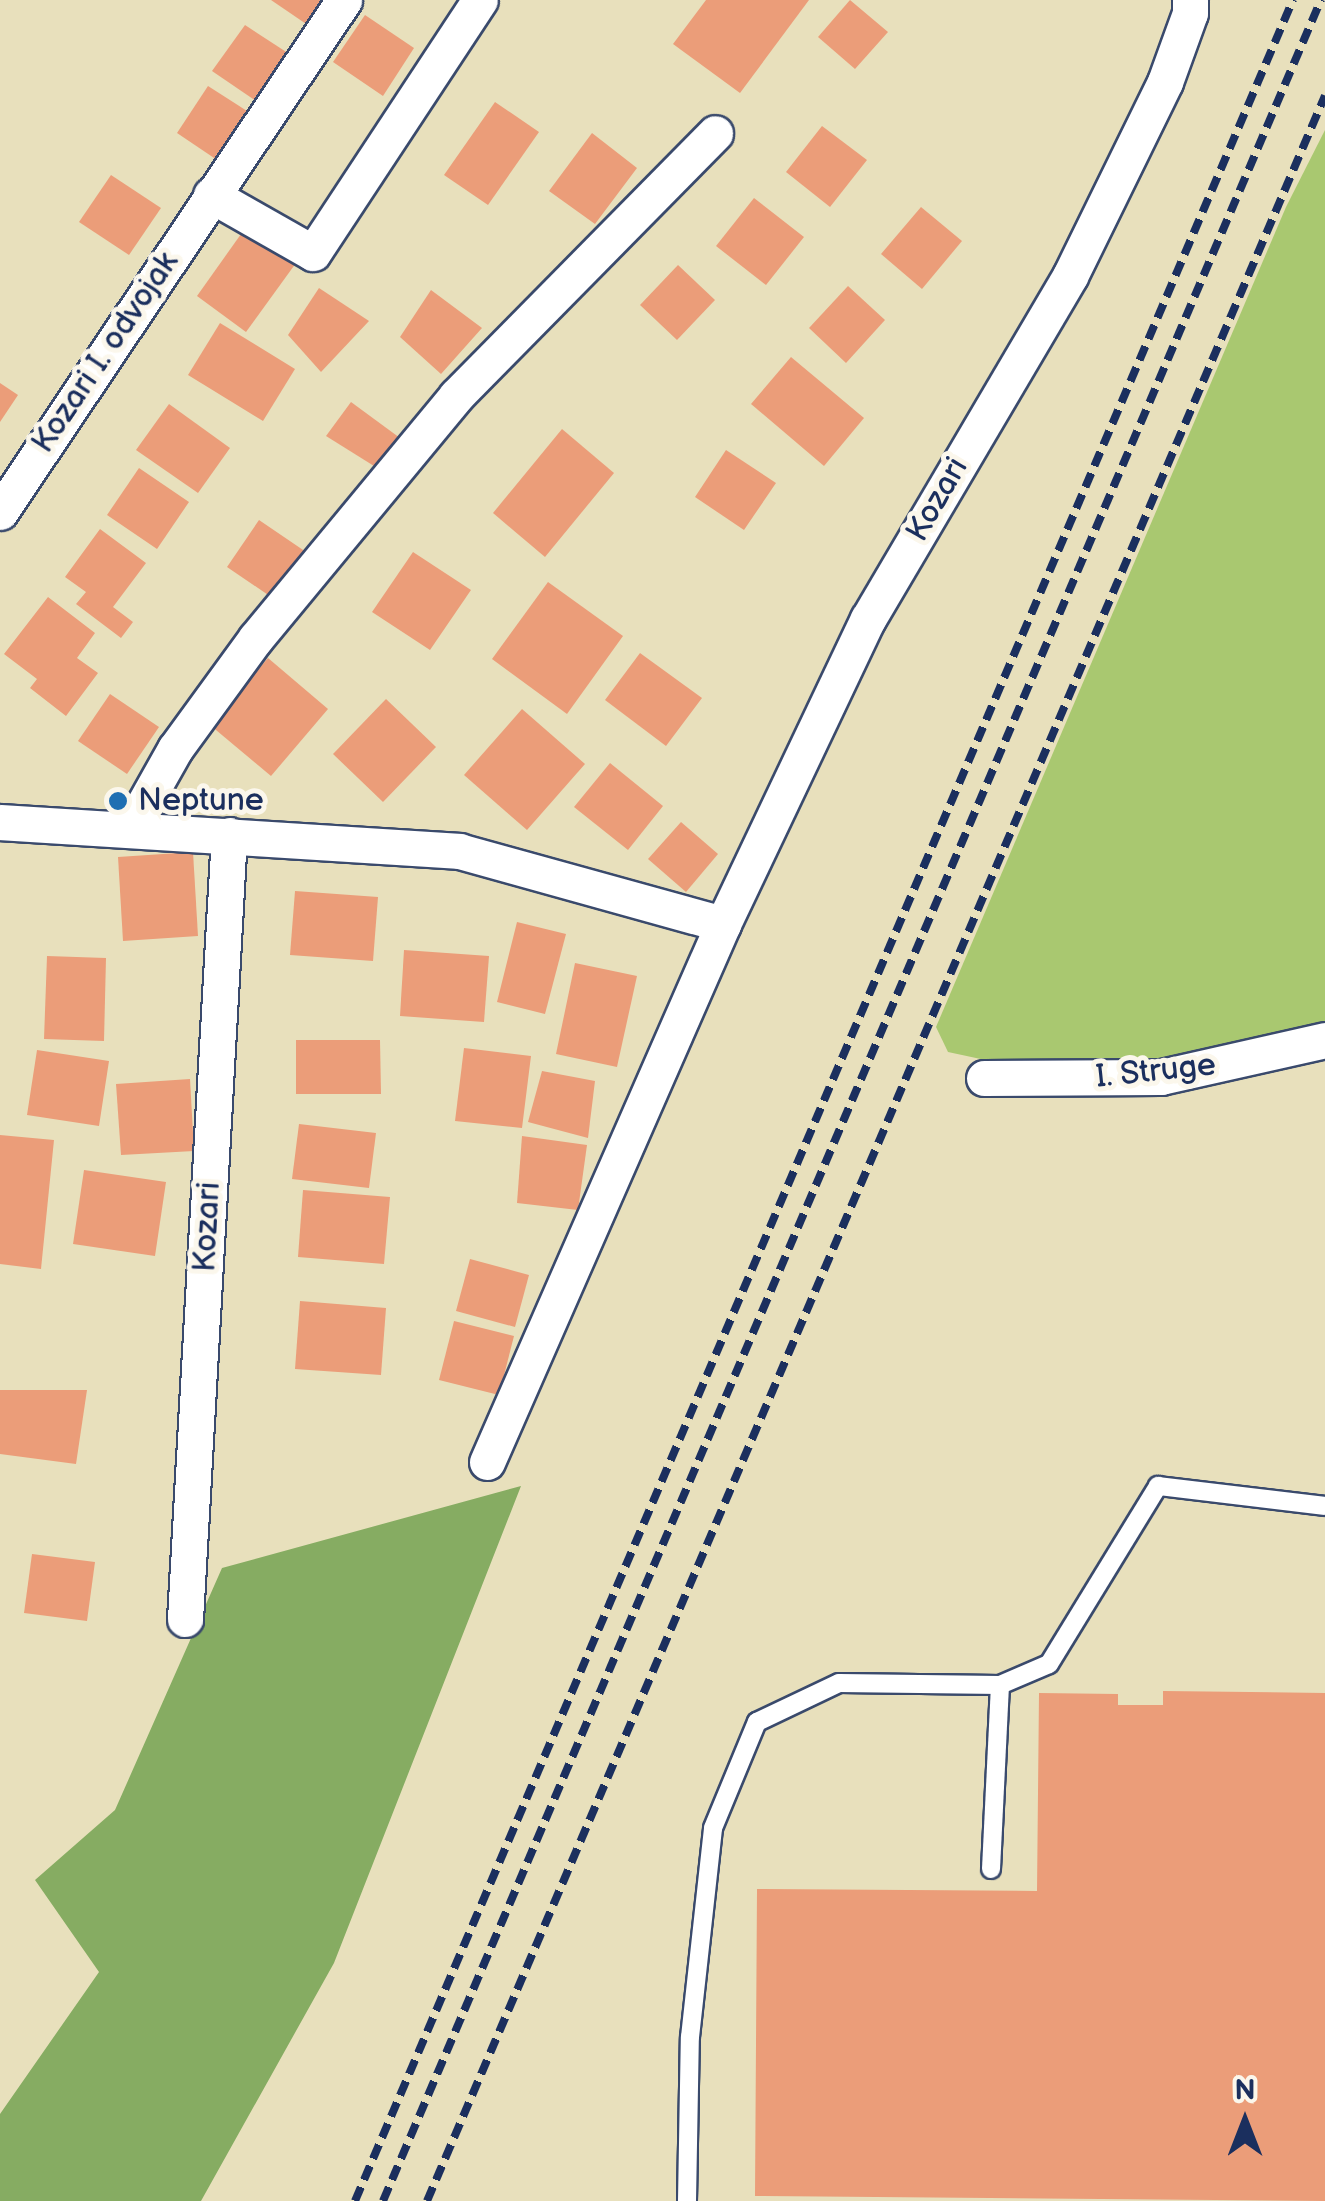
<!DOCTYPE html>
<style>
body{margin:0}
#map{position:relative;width:1325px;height:2201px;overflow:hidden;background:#e8e0bc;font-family:"Balsamiq Sans",sans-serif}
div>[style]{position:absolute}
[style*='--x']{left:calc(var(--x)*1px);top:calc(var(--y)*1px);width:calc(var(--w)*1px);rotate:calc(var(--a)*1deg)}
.green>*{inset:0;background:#a9c870}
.forest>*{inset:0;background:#86ac62}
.building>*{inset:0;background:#eb9d79}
.roads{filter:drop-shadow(2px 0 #3a4a6c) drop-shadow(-2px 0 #3a4a6c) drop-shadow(0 2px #3a4a6c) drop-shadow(0 -2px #3a4a6c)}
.service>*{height:18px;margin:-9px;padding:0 9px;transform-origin:9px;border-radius:9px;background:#fff}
.minor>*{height:35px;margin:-17.5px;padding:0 17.5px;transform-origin:17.5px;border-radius:17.5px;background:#fff}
.rail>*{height:8px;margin-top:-4px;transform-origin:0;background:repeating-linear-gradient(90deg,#1b2f5e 0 15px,transparent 0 23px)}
.dots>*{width:28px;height:28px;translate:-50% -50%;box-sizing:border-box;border:5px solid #fbf7ec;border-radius:50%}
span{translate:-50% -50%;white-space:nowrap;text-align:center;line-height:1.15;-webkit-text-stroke:10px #fbf7ec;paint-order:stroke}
.street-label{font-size:32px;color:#1b2f5e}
.poi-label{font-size:32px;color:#1b2f5e}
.left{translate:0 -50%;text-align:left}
.north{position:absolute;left:1195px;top:2071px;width:100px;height:100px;-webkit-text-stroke:8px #fbf7ec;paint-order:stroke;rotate:0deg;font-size:28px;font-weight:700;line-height:40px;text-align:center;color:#1b2f5e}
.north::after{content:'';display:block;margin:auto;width:35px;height:45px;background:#1b2f5e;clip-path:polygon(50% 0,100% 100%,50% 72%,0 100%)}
</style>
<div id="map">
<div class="green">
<div style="clip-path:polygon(1325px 130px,1325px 1031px,1138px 1069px,1004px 1064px,948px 1052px,936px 1027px,1286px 207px)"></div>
</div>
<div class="forest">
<div style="clip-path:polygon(521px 1486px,334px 1963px,201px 2201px,0 2201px,0 2114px,99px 1972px,35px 1880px,115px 1810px,222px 1568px)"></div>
</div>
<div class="building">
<div style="clip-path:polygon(271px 0,336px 0,315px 30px)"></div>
<div style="clip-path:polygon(706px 0,809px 0,740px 93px,673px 44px)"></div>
<div style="clip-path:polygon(850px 0,888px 32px,855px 69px,818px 37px)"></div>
<div style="clip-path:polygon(365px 15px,414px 48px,383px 96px,333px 62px)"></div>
<div style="clip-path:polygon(245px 25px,294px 57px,262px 105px,212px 71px)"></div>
<div style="clip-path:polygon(208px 86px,258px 118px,226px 166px,177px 133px)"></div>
<div style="clip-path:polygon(495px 102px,539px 132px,488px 205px,444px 175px)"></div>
<div style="clip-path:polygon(822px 126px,867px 160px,830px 207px,786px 172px)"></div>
<div style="clip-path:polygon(592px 133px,637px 168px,595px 224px,549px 191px)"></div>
<div style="clip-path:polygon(111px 175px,161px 208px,129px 255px,79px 222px)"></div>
<div style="clip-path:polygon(754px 198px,804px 237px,766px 285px,716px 246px)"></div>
<div style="clip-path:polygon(921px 207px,962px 241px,922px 289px,881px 254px)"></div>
<div style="clip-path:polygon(246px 227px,296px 263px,246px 332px,197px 296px)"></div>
<div style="clip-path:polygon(678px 265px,715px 300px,677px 340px,640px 305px)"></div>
<div style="clip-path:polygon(848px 286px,885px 320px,846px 363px,809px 328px)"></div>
<div style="clip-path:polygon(319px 288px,369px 321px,321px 372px,288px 335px)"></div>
<div style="clip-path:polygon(431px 290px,482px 328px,441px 374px,400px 337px)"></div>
<div style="clip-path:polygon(220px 323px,295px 369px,263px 421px,188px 375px)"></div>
<div style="clip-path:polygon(791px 357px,864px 418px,824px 466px,751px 404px)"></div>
<div style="clip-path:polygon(0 383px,18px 395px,0 422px)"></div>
<div style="clip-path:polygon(351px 402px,400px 438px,374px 466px,326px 436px)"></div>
<div style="clip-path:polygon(169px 404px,230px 448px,198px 493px,136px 450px)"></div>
<div style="clip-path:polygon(562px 429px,614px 473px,545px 557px,493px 513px)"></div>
<div style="clip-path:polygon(726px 450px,776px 483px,744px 530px,695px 497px)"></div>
<div style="clip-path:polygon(139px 468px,189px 502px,157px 549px,107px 515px)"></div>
<div style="clip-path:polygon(259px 520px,309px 554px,277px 601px,227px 567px)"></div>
<div style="clip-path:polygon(100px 529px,146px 563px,113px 607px,133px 622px,121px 638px,76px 604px,86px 592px,65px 577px)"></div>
<div style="clip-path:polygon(413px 552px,471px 590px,430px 650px,372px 612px)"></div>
<div style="clip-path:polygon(548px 582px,623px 636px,567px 714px,492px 659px)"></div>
<div style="clip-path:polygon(48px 597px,95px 633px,77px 658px,98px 673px,66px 716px,30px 688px,37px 679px,4px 654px)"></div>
<div style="clip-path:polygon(640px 653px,702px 698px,666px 746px,605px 700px)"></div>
<div style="clip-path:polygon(268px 658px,328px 709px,271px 776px,210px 725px)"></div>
<div style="clip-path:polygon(110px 694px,159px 727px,127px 774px,78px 741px)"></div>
<div style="clip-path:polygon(386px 699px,436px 747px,383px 802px,333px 754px)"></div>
<div style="clip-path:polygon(522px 709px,585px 764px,527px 830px,464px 775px)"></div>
<div style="clip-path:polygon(610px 763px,663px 806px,628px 850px,574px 807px)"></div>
<div style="clip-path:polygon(681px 822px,718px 854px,686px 892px,648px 859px)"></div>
<div style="clip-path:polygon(193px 852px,198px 936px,123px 941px,118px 857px)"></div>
<div style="clip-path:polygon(295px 891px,378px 897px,373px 961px,290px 955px)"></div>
<div style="clip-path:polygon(517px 922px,566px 934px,545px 1014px,497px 1002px)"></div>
<div style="clip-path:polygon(404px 950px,489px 956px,484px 1022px,400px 1016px)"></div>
<div style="clip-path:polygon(47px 956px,106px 958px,104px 1041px,44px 1039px)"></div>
<div style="clip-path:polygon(575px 963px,637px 976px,617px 1067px,556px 1054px)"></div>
<div style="clip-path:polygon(296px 1040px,380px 1040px,381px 1094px,296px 1094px)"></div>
<div style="clip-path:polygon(464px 1048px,531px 1056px,522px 1128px,455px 1121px)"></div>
<div style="clip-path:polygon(37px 1050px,109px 1061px,99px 1126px,27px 1115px)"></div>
<div style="clip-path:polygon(542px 1071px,595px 1081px,588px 1138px,528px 1122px)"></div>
<div style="clip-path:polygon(190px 1079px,194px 1151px,121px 1155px,116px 1084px)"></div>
<div style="clip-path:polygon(299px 1124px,376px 1133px,369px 1188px,292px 1179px)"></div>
<div style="clip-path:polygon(0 1135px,54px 1140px,41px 1269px,0 1264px)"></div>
<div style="clip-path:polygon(522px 1136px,587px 1145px,578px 1210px,517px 1203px)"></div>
<div style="clip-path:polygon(84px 1170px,166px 1182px,155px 1256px,73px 1244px)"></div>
<div style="clip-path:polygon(303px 1190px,390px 1197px,384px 1264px,298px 1257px)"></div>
<div style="clip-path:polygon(470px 1259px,529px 1275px,515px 1327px,456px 1311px)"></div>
<div style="clip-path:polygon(300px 1301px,386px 1308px,381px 1375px,295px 1369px)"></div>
<div style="clip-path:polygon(454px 1321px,514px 1336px,499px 1395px,439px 1380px)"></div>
<div style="clip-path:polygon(0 1390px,87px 1390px,76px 1464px,0 1454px)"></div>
<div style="clip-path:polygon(32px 1554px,95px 1562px,87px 1621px,24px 1613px)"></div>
<div style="clip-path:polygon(1163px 1691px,1325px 1693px,1325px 2201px,755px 2196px,757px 1889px,1037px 1891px,1039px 1693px,1118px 1694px,1118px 1705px,1163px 1705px)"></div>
</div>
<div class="roads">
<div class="service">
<div style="--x:991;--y:1869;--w:184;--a:-87.2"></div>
<div style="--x:687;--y:2201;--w:164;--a:-89"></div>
<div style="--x:690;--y:2037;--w:210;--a:-83.7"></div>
<div style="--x:713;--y:1828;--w:115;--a:-67.5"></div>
<div style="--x:757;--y:1722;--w:91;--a:-25.4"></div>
<div style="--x:839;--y:1683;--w:161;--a:0.7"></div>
<div style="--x:1000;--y:1685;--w:53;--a:-23.2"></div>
<div style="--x:1049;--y:1664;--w:209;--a:-58.5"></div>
<div style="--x:1158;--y:1486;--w:168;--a:6.8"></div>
</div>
<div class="minor">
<div style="--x:211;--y:195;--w:117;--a:29.6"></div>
<div style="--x:313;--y:253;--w:303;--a:-56.6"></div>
<div style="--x:0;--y:512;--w:617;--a:-56.1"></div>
<div style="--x:0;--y:822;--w:460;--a:3.6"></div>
<div style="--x:459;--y:851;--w:274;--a:15.5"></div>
<div style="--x:131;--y:827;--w:90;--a:-60.6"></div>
<div style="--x:175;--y:749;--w:137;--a:-53.9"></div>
<div style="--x:256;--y:638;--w:314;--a:-50.4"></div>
<div style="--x:456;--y:396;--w:369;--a:-45.4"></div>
<div style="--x:984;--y:1078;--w:177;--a:-0.3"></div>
<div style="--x:1161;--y:1077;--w:168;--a:-12.7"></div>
<div style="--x:487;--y:1462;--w:587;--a:-66.31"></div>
<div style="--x:723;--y:924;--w:338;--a:-64.6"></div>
<div style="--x:868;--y:619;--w:398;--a:-59.5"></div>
<div style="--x:1070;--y:276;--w:216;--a:-63.9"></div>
<div style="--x:1165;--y:82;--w:73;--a:-70.1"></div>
<div style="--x:1190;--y:13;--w:13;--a:-90"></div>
<div style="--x:185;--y:1619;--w:785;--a:-86.79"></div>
</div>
</div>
<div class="rail">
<div style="--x:355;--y:2201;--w:2393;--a:-66.92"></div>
<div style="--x:383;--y:2201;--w:2393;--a:-66.92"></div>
<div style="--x:427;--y:2201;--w:2289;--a:-66.9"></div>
</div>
<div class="dots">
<div style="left:118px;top:801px;background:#1f6fb2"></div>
</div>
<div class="street-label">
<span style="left:106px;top:353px;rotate:-56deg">Kozari I. odvojak</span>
<span style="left:938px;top:500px;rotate:-60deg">Kozari</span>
<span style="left:1156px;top:1072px;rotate:-6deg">I. Struge</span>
<span style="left:208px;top:1227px;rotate:-87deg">Kozari</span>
</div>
<div class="poi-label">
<span class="left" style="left:138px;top:801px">Neptune</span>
</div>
<div class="north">N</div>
</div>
